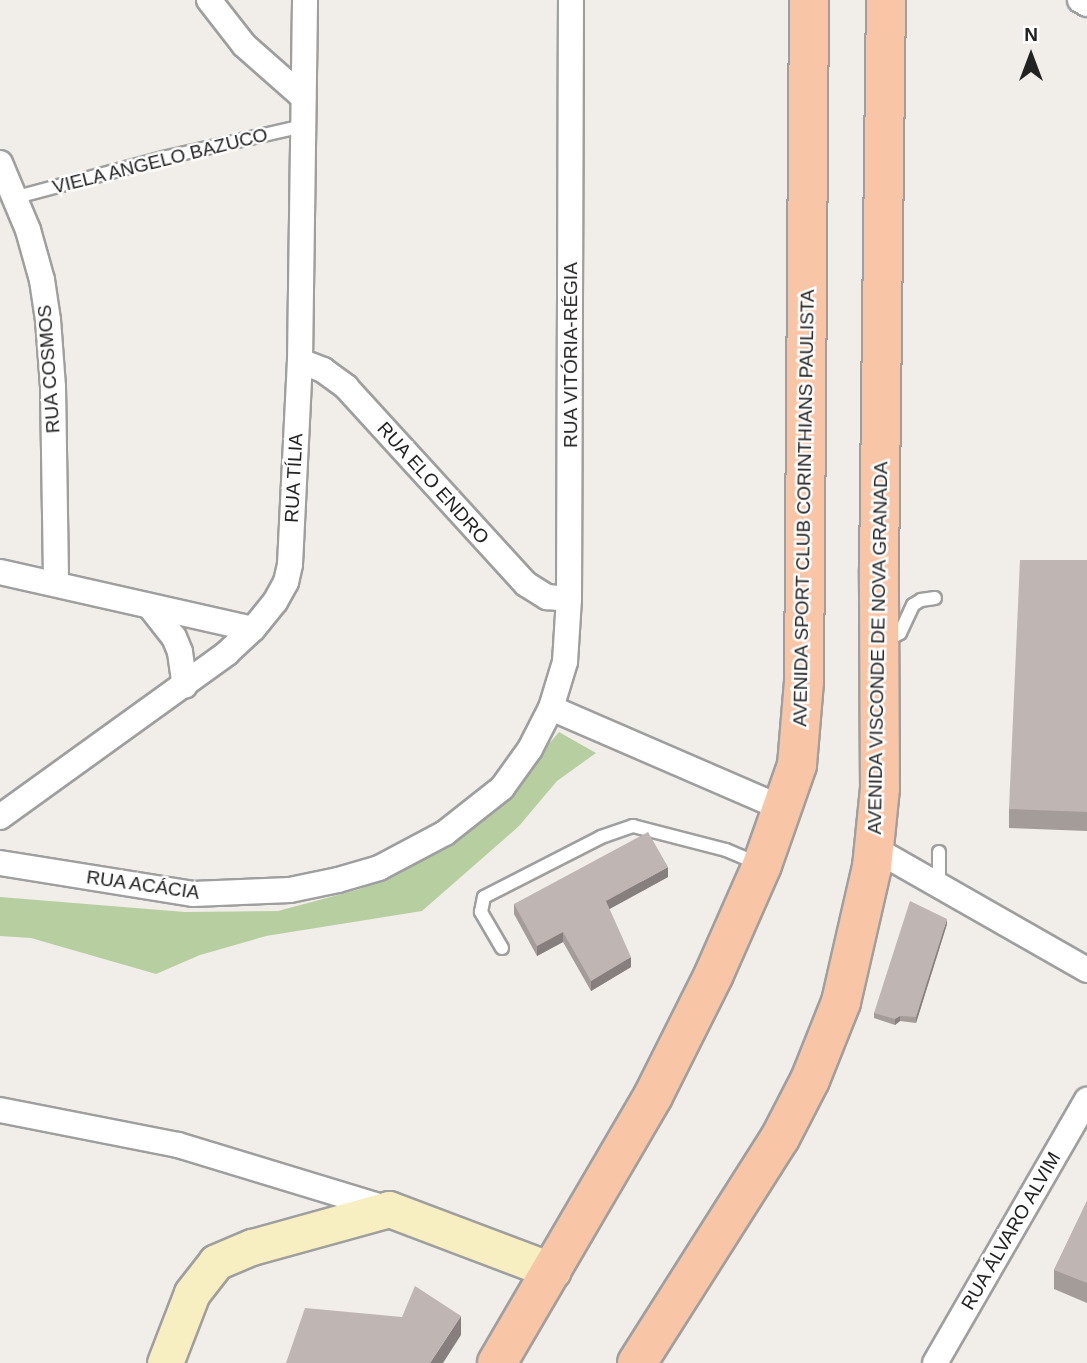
<!DOCTYPE html>
<meta charset="utf-8">
<style>
body{margin:0}
#map{position:relative;width:1087px;height:1363px;overflow:hidden;background:#f1ede9;font-family:Arial,sans-serif}
div>[style]{position:absolute}
[style*='--x']{left:calc(var(--x)*1px);top:calc(var(--y)*1px);width:calc(var(--w)*1px);rotate:calc(var(--a)*1deg)}
.forest>*{inset:0;background:#b7cfa0}
.roads{filter:drop-shadow(2px 0 #9f9f9f) drop-shadow(-2px 0 #9f9f9f) drop-shadow(0 2px #9f9f9f) drop-shadow(0 -2px #9f9f9f)}
.lane>*{height:12px;margin:-6px;padding:0 6px;transform-origin:6px;border-radius:6px;background:#fff}
.street>*{height:24px;margin:-12px;padding:0 12px;transform-origin:12px;border-radius:12px;background:#fff}
.secondary>*{height:35px;margin:-17.5px;padding:0 17.5px;transform-origin:17.5px;border-radius:17.5px;background:#f7efc1}
.primary>*{height:38px;margin:-19px;padding:0 19px;transform-origin:19px;border-radius:19px;background:#f8c5a7}
.wall>*{inset:0;background:#a49c99}
.shaded-wall>*{inset:0;background:#867f7d}
.building>*{inset:0;background:#bfb5b2}
span{translate:-50% -50%;white-space:nowrap;text-align:center;line-height:1.15;-webkit-text-stroke:5px #fff;paint-order:stroke}
.street-label{font-size:19px;color:#222}
.north{position:absolute;left:996px;top:21px;width:70px;height:70px;-webkit-text-stroke:5px #fff;paint-order:stroke;rotate:0deg;font-size:19px;font-weight:700;line-height:28px;text-align:center;color:#222}
.north::after{content:'';display:block;margin:auto;width:24px;height:32px;background:#222;clip-path:polygon(50% 0,100% 100%,50% 72%,0 100%)}
</style>
<div id="map">
<div class="forest">
<div style="clip-path:polygon(559px 732px,596px 753px,557px 781px,519px 826px,422px 911px,266px 936px,200px 955px,156px 974px,31px 938px,0 936px,0 897px,185px 912px,278px 911px,360px 889px,416px 864px,485px 819px)"></div>
</div>
<div class="roads">
<div class="lane">
<div style="--x:17;--y:197;--w:155;--a:-14.9"></div>
<div style="--x:167;--y:157;--w:139;--a:-12.8"></div>
<div style="--x:886;--y:641;--w:16;--a:-30"></div>
<div style="--x:900;--y:633;--w:31;--a:-65"></div>
<div style="--x:913;--y:605;--w:9;--a:-32"></div>
<div style="--x:921;--y:600;--w:14;--a:-8"></div>
<div style="--x:939;--y:852;--w:34;--a:90"></div>
<div style="--x:502;--y:948;--w:42;--a:-120.3"></div>
<div style="--x:481;--y:912;--w:15;--a:-79"></div>
<div style="--x:484;--y:897;--w:131;--a:-27.1"></div>
<div style="--x:601;--y:837;--w:34;--a:-19"></div>
<div style="--x:633;--y:826;--w:96;--a:14.5"></div>
<div style="--x:726;--y:850;--w:34;--a:23"></div>
</div>
<div class="street">
<div style="--x:209;--y:0;--w:57;--a:52.1"></div>
<div style="--x:244;--y:45;--w:79;--a:41.4"></div>
<div style="--x:1080;--y:0;--w:8;--a:30"></div>
<div style="--x:0;--y:163;--w:73;--a:67.3"></div>
<div style="--x:28;--y:230;--w:52;--a:74.4"></div>
<div style="--x:42;--y:280;--w:40;--a:81.5"></div>
<div style="--x:48;--y:320;--w:67;--a:85.7"></div>
<div style="--x:53;--y:387;--w:196;--a:89.1"></div>
<div style="--x:300;--y:361;--w:25;--a:21"></div>
<div style="--x:323;--y:370;--w:29;--a:36"></div>
<div style="--x:346;--y:387;--w:267;--a:47.6"></div>
<div style="--x:526;--y:584;--w:25;--a:32"></div>
<div style="--x:547;--y:597;--w:22;--a:5"></div>
<div style="--x:0;--y:572;--w:259;--a:12.7"></div>
<div style="--x:151;--y:608;--w:37;--a:52"></div>
<div style="--x:174;--y:637;--w:16;--a:68"></div>
<div style="--x:180;--y:652;--w:34;--a:82"></div>
<div style="--x:551;--y:708;--w:254;--a:23.4"></div>
<div style="--x:0;--y:817;--w:280;--a:-35.8"></div>
<div style="--x:227;--y:653;--w:35;--a:-43"></div>
<div style="--x:253;--y:629;--w:35;--a:-51"></div>
<div style="--x:275;--y:602;--w:23;--a:-61"></div>
<div style="--x:286;--y:582;--w:18;--a:-77"></div>
<div style="--x:290;--y:564;--w:203;--a:-87.2"></div>
<div style="--x:300;--y:361;--w:361;--a:-89.2"></div>
<div style="--x:875;--y:849;--w:244;--a:29.7"></div>
<div style="--x:0;--y:863;--w:195;--a:9.1"></div>
<div style="--x:193;--y:894;--w:97;--a:-2.4"></div>
<div style="--x:290;--y:890;--w:49;--a:-11.8"></div>
<div style="--x:338;--y:880;--w:43;--a:-16.3"></div>
<div style="--x:379;--y:868;--w:75;--a:-27.9"></div>
<div style="--x:445;--y:833;--w:73;--a:-38.3"></div>
<div style="--x:502;--y:788;--w:48;--a:-54.3"></div>
<div style="--x:530;--y:749;--w:46;--a:-62.9"></div>
<div style="--x:551;--y:708;--w:48;--a:-73.1"></div>
<div style="--x:565;--y:662;--w:63;--a:-86.4"></div>
<div style="--x:569;--y:599;--w:599;--a:-89.81"></div>
<div style="--x:0;--y:1110;--w:181;--a:11.1"></div>
<div style="--x:178;--y:1145;--w:220;--a:16.9"></div>
<div style="--x:935;--y:1363;--w:304;--a:-60"></div>
</div>
<div class="secondary">
<div style="--x:165;--y:1363;--w:75;--a:-68.9"></div>
<div style="--x:192;--y:1293;--w:39;--a:-52"></div>
<div style="--x:216;--y:1262;--w:39;--a:-23"></div>
<div style="--x:252;--y:1247;--w:142;--a:-15.5"></div>
<div style="--x:389;--y:1209;--w:175;--a:20.7"></div>
</div>
<div class="primary">
<div style="--x:497;--y:1363;--w:309;--a:-59.7"></div>
<div style="--x:653;--y:1096;--w:136;--a:-63.4"></div>
<div style="--x:714;--y:974;--w:119;--a:-66.2"></div>
<div style="--x:762;--y:865;--w:106;--a:-70.7"></div>
<div style="--x:797;--y:765;--w:83;--a:-85.2"></div>
<div style="--x:804;--y:682;--w:682;--a:-89.58"></div>
<div style="--x:637;--y:1363;--w:267;--a:-57.6"></div>
<div style="--x:780;--y:1138;--w:65;--a:-62.7"></div>
<div style="--x:810;--y:1080;--w:84;--a:-68.3"></div>
<div style="--x:841;--y:1002;--w:139;--a:-77.1"></div>
<div style="--x:872;--y:867;--w:79;--a:-84.2"></div>
<div style="--x:880;--y:788;--w:219;--a:-90.3"></div>
<div style="--x:879;--y:569;--w:569;--a:-89.3"></div>
</div>
</div>
<div class="wall">
<div style="clip-path:polygon(1087px 560px,1087px 831px,1009px 828px,1009px 809px)"></div>
<div style="clip-path:polygon(668px 877px,609px 909px,631px 967px,591px 991px,563px 942px,537px 956px,514px 914px,514px 904px)"></div>
<div style="clip-path:polygon(947px 924px,916px 1023px,900px 1021px,895px 1025px,874px 1018px,874px 1013px)"></div>
<div style="clip-path:polygon(1087px 1201px,1087px 1303px,1054px 1289px,1054px 1270px)"></div>
</div>
<div class="shaded-wall">
<div style="clip-path:polygon(668px 867px,668px 877px,606px 911px,606px 901px)"></div>
<div style="clip-path:polygon(947px 919px,947px 924px,916px 1023px,916px 1017px)"></div>
<div style="clip-path:polygon(563px 932px,563px 942px,537px 956px,537px 946px)"></div>
<div style="clip-path:polygon(631px 957px,631px 967px,591px 991px,591px 981px)"></div>
<div style="clip-path:polygon(900px 1016px,900px 1021px,895px 1025px,895px 1019px)"></div>
<div style="clip-path:polygon(461px 1316px,461px 1335px,443px 1363px,430px 1363px)"></div>
</div>
<div class="building">
<div style="clip-path:polygon(1020px 560px,1087px 560px,1087px 812px,1009px 809px)"></div>
<div style="clip-path:polygon(648px 832px,668px 867px,606px 901px,631px 957px,591px 981px,563px 932px,537px 946px,514px 904px)"></div>
<div style="clip-path:polygon(910px 901px,947px 919px,916px 1017px,900px 1016px,895px 1019px,874px 1013px)"></div>
<div style="clip-path:polygon(1087px 1201px,1087px 1283px,1054px 1270px)"></div>
<div style="clip-path:polygon(415px 1286px,461px 1316px,430px 1363px,286px 1363px,305px 1308px,402px 1317px)"></div>
</div>
<div class="street-label">
<span style="left:160px;top:161px;rotate:-14deg">VIELA ANGELO BAZUCO</span>
<span style="left:571px;top:355px;rotate:-90deg">RUA VITÓRIA-RÉGIA</span>
<span style="left:49px;top:369px;rotate:-94deg">RUA COSMOS</span>
<span style="left:294px;top:478px;rotate:-87deg">RUA TÍLIA</span>
<span style="left:433px;top:483px;rotate:48deg">RUA ELO ENDRO</span>
<span style="left:804px;top:508px;rotate:-89deg">AVENIDA SPORT CLUB CORINTHIANS PAULISTA</span>
<span style="left:878px;top:648px;rotate:-89deg">AVENIDA VISCONDE DE NOVA GRANADA</span>
<span style="left:143px;top:885px;rotate:8deg">RUA ACÁCIA</span>
<span style="left:1011px;top:1231px;rotate:-60deg">RUA ÁLVARO ALVIM</span>
</div>
<div class="north">N</div>
</div>
